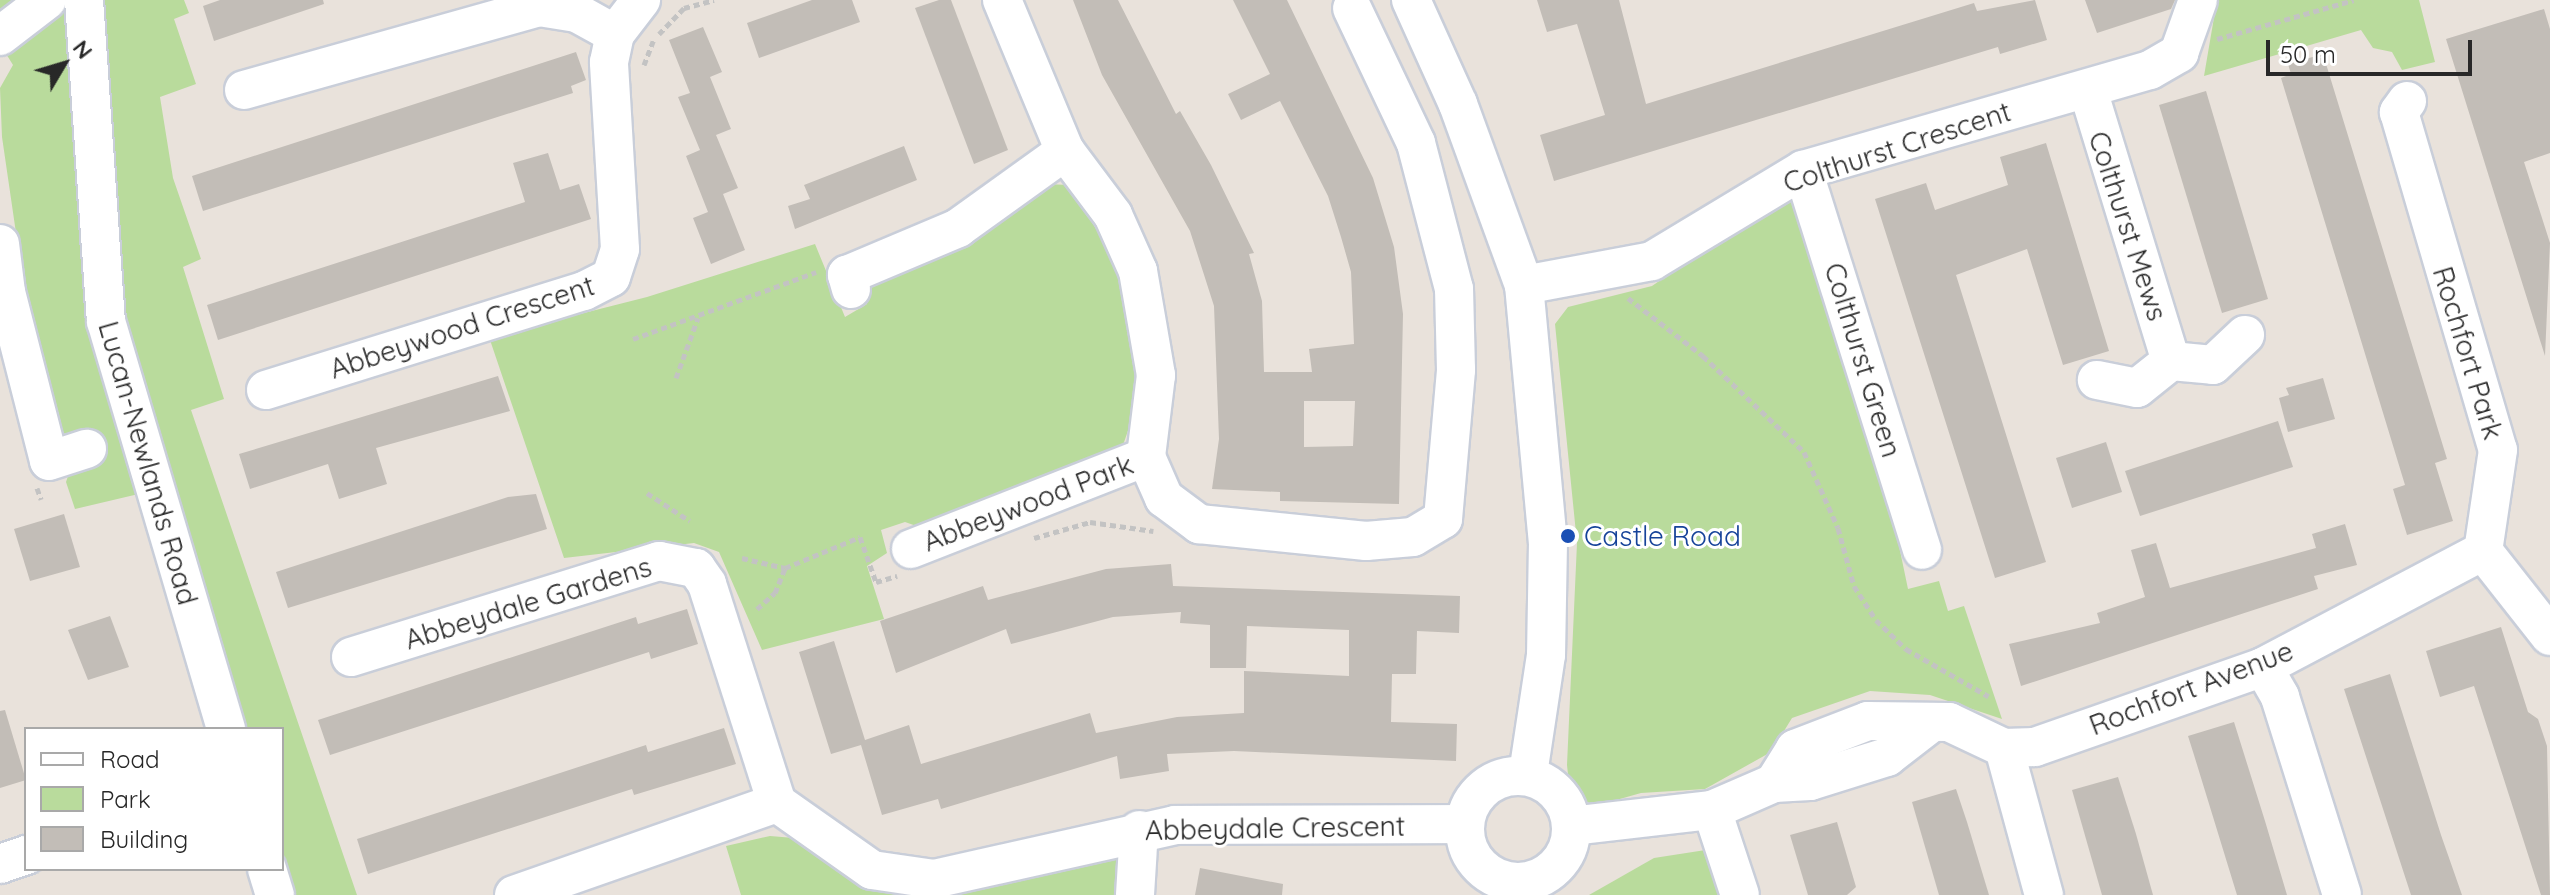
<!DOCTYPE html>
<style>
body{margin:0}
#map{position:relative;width:2550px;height:895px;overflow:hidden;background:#e9e2db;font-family:Quicksand,sans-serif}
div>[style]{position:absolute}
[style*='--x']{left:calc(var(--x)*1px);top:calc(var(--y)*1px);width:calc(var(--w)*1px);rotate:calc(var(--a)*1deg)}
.green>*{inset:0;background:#b9db9c}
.building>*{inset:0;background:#c2bdb7}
.path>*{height:5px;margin-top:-2.5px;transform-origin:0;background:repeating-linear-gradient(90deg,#c3c3c3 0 6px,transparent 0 10px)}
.roads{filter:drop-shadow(2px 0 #c9ced9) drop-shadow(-2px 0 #c9ced9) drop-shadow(0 2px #c9ced9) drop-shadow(0 -2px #c9ced9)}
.minor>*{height:38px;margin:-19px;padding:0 19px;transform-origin:19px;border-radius:19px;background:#fff}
.minor>.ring{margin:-19px;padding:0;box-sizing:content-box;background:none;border:38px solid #fff;border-radius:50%}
.dots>*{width:22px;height:22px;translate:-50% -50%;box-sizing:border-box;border:4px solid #fff;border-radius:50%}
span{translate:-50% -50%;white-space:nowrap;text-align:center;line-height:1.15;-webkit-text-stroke:6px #fff;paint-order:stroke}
.street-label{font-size:28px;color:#282828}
.transit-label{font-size:28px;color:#164399}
.left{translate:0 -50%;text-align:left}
.legend{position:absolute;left:24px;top:727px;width:260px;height:144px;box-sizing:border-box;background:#fff;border:2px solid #a9a9a9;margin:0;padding:10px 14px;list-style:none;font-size:24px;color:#282828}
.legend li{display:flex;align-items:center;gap:16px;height:40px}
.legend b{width:40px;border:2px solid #a9a9a9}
.north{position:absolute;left:24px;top:24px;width:80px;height:80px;-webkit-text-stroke:6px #fff;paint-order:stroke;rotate:52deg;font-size:22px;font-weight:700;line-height:32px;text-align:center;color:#282828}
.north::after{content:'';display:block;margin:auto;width:28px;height:36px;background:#282828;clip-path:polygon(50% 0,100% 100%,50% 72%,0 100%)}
.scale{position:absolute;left:2266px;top:40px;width:206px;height:36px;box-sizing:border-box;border:4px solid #282828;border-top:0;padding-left:10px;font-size:24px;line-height:28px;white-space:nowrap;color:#282828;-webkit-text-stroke:6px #fff;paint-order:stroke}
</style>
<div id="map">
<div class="green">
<div style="clip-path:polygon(0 0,184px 0,189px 13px,174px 19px,196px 84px,160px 97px,173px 178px,201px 259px,183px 267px,224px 399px,191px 410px,357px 895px,296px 895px,282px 851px,282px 729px,243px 729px,164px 488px,75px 509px,66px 482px,83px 432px,60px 434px,36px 370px,2px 137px,0 88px,13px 65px,0 44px)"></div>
<div style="clip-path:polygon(2217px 0,2419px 0,2435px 62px,2402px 70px,2392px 52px,2373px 48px,2361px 30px,2204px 76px)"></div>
<div style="clip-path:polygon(1043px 184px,1070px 185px,1120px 269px,1144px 384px,1121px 451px,925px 529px,905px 522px,881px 530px,887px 553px,867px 566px,884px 619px,762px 650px,719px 552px,694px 543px,564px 558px,489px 337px,647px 297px,815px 244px,845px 317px,867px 304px,868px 279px)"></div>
<div style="clip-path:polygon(1779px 199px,1794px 200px,1904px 526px,1898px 541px,1908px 589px,1939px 581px,1948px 611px,1964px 606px,2002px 719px,1930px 695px,1870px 691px,1792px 718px,1771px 752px,1705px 789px,1641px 793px,1595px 806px,1570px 793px,1567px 765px,1577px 543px,1555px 324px,1568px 307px,1652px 286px)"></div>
<div style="clip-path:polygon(770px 836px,794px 838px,855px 879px,1108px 845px,1129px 863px,1122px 895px,741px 895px,726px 846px)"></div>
<div style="clip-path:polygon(1712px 849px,1726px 895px,1589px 895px,1654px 858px)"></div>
</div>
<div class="building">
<div style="clip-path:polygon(220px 0,323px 0,324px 4px,214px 41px,203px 6px)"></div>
<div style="clip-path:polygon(812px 0,852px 0,860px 22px,759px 58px,747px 23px)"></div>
<div style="clip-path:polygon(939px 0,951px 0,1008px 150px,974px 164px,915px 8px)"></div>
<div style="clip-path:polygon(evenodd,1073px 0,1118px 0,1176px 114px,1180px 111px,1211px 165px,1254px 253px,1249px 254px,1262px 301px,1264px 372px,1312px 372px,1309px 349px,1354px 344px,1351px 272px,1341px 237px,1328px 196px,1280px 101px,1241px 120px,1228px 94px,1270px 74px,1233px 0,1287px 0,1373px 178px,1394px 247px,1403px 314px,1399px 504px,1280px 501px,1280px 492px,1212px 489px,1219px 439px,1214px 306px,1190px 231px,1102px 75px,1073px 0,1304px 401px,1355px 401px,1353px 446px,1304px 447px,1304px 401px)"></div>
<div style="clip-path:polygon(1537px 0,1619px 0,1646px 104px,1974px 3px,1977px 11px,2035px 0,2047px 40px,2000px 54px,1998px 47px,1554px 181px,1540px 135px,1605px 115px,1577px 24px,1547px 32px)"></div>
<div style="clip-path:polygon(2085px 0,2175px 0,2171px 9px,2097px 33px)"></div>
<div style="clip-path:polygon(2544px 9px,2550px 29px,2550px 153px,2524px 162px,2550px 243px,2545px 356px,2446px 39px)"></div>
<div style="clip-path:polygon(703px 27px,722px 72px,710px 77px,731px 129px,716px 135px,738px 188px,723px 194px,745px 250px,711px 264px,693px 218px,708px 212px,686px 156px,700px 150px,678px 97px,690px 93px,669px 40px)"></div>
<div style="clip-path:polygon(576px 52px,586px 80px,571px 86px,573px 93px,203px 211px,192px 176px)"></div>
<div style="clip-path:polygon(2323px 54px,2447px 459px,2435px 463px,2453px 521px,2407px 535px,2393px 489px,2405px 485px,2281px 78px,2291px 74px,2288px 64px)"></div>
<div style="clip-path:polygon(2206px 91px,2268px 299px,2222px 313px,2159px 105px)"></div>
<div style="clip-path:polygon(2046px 143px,2109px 351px,2063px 365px,2027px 249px,1956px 275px,2046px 562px,1995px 578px,1875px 199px,1926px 183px,1935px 210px,2008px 185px,2000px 157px)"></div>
<div style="clip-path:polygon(904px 146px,917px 180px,795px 229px,788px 206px,810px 199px,804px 185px)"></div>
<div style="clip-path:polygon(548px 153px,560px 190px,579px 184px,591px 219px,218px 340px,207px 305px,525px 202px,513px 163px)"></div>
<div style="clip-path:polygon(498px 376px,510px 411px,376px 448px,387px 484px,339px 499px,328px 464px,250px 489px,239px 454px)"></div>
<div style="clip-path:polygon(2323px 378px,2335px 419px,2288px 432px,2279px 398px,2289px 395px,2286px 388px)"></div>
<div style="clip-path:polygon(2278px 421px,2293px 467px,2140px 516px,2125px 471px)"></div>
<div style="clip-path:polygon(2106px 442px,2122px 492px,2072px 508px,2056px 458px)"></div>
<div style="clip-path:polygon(536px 494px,547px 529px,288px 608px,276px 572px,508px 497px)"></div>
<div style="clip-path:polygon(64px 514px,80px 567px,30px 581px,14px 529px)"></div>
<div style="clip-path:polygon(2345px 524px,2357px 565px,2314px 576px,2318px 589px,2021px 686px,2009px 644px,2100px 623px,2097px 613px,2145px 597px,2131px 550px,2156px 543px,2170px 588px,2316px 548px,2312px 534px)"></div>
<div style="clip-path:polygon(1171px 564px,1173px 586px,1460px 596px,1459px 633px,1417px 631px,1416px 674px,1392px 674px,1391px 722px,1457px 724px,1456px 761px,1234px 751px,1167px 754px,1169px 771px,1120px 779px,1117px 756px,941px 809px,938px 799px,882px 815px,861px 745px,831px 754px,799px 652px,834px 641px,865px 740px,909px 725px,921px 764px,1090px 713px,1096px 733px,1177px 717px,1244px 713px,1244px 671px,1349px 676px,1349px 630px,1247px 626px,1246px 668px,1210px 668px,1210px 625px,1180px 623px,1181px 612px,1113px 617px,1011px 644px,1006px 629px,896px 673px,880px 621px,983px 586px,988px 600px,1106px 569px)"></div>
<div style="clip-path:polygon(687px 609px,698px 644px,651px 659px,649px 652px,330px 755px,318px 720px,636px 617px,638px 624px)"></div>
<div style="clip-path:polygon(110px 616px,129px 667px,88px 680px,68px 630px)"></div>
<div style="clip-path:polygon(2501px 627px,2528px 712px,2538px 719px,2547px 746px,2550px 895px,2541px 895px,2474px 686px,2440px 697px,2426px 651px)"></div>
<div style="clip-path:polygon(2390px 674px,2441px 835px,2462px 895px,2411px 895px,2344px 689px)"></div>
<div style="clip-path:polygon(5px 710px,26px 780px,0 788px,0 711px)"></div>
<div style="clip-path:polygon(2234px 722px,2265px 821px,2287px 895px,2237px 895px,2194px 755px,2188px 736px)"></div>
<div style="clip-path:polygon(724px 728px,736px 764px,634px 795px,632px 789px,368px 874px,357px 839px,646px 745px,648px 752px)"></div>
<div style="clip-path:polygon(2118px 777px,2136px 834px,2153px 895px,2102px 895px,2072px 790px)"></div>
<div style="clip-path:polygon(1956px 789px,1967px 822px,1989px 895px,1939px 895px,1912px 802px)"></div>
<div style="clip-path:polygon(1837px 822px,1856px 887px,1847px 895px,1808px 895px,1790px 835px)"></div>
<div style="clip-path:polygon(1200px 868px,1283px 884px,1282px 895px,1195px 895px)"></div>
</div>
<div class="path">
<div style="--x:659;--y:34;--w:36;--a:-46"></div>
<div style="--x:684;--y:8;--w:31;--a:-15"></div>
<div style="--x:2217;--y:39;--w:142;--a:-15.9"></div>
<div style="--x:644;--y:65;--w:26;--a:-69"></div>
<div style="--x:1628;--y:298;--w:95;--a:37.7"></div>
<div style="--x:1703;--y:356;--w:139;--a:43.5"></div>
<div style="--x:1804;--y:452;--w:83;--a:65.9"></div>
<div style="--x:1838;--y:528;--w:60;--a:74.6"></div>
<div style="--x:1854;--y:586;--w:40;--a:57.1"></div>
<div style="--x:1876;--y:620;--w:42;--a:44"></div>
<div style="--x:1906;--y:649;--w:95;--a:29.8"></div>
<div style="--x:633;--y:339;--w:195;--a:-20.1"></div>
<div style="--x:676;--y:378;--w:64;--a:-69.9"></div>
<div style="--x:37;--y:488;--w:12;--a:70"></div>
<div style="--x:647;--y:493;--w:51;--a:33.1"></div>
<div style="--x:1034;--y:538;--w:58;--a:-15.9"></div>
<div style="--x:1090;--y:522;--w:64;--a:8.1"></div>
<div style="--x:742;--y:558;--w:44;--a:13.1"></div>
<div style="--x:785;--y:568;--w:81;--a:-22.5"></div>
<div style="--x:860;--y:537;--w:48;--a:70.4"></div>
<div style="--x:876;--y:582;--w:22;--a:-16"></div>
<div style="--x:757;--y:609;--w:24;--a:-42"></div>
<div style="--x:775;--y:593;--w:27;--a:-68"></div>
</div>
<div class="roads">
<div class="minor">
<div style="--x:84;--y:0;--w:322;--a:86.1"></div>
<div style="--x:106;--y:321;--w:425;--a:73.6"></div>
<div style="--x:1002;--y:0;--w:164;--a:67.4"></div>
<div style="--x:1065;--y:151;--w:80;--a:53.1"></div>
<div style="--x:1113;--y:215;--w:61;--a:65.9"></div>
<div style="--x:1138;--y:271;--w:106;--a:80.2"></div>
<div style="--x:1156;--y:375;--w:83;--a:97"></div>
<div style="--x:1146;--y:457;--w:45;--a:66.3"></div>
<div style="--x:1164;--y:498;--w:44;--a:36.6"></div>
<div style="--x:1199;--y:524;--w:168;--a:5.8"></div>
<div style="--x:1366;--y:541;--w:47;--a:-4.9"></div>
<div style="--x:1413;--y:537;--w:35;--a:-31"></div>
<div style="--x:1443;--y:519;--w:150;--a:-85"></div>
<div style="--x:1456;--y:370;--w:81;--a:-91.4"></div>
<div style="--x:1454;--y:289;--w:151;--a:-104.6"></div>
<div style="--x:1416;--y:143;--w:149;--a:-115.4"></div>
<div style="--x:1411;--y:0;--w:114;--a:65.7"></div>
<div style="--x:1458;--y:104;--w:193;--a:70"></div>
<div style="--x:1524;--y:285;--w:258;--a:84.7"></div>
<div style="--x:1548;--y:542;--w:113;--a:91"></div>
<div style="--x:1546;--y:655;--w:120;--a:98.6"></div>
<div style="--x:0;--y:36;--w:59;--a:-37.5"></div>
<div style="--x:244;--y:90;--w:306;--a:-15.7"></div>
<div style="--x:539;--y:7;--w:38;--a:9"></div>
<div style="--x:577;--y:13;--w:43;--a:28.9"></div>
<div style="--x:2088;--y:90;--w:283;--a:73"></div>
<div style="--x:2171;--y:361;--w:43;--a:141.5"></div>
<div style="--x:2137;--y:388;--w:41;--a:-168.7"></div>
<div style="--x:2407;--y:101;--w:14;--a:126"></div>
<div style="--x:2399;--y:112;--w:352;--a:73.7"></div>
<div style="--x:2498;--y:450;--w:102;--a:98.4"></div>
<div style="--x:2483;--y:551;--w:108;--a:51.8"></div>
<div style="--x:1803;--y:170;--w:398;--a:72.6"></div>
<div style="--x:0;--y:244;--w:48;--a:82.9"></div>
<div style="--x:6;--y:292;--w:174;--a:75.7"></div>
<div style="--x:49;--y:461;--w:40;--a:-18"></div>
<div style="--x:1524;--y:285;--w:130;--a:-10.6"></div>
<div style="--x:1652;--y:261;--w:176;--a:-31.1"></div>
<div style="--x:1803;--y:170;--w:361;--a:-16.1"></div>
<div style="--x:2150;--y:70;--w:34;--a:-30"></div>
<div style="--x:2179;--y:53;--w:56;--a:-70.3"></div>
<div style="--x:851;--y:289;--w:15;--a:-106"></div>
<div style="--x:847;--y:275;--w:121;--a:-22.9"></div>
<div style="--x:958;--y:228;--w:132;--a:-35.7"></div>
<div style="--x:2171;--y:361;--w:42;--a:5.4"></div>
<div style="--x:2213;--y:365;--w:44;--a:-43.2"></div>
<div style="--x:266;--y:390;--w:333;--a:-17.3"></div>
<div style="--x:584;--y:291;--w:30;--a:-27"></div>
<div style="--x:611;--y:277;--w:29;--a:-72"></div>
<div style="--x:620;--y:249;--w:187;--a:-93.4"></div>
<div style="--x:609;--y:62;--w:29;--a:-78"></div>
<div style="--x:615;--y:34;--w:43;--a:-52.6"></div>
<div style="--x:911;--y:549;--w:252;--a:-21.4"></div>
<div style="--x:351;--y:657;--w:323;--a:-17.3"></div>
<div style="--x:659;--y:561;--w:38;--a:11"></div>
<div style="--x:696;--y:568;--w:19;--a:55"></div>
<div style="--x:707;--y:584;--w:230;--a:72.3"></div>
<div style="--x:2263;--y:667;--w:34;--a:60"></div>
<div style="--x:2280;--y:697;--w:207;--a:72.6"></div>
<div style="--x:2004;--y:748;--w:152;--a:74.8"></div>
<div class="ring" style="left:1465px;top:776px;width:68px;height:68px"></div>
<div style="--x:1774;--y:783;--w:40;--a:-58"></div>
<div style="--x:1795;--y:749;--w:78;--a:-21"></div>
<div style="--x:1868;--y:721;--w:81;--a:0.7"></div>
<div style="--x:1949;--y:722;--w:61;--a:25.3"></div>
<div style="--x:2004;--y:748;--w:31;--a:-2"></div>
<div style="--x:2035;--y:747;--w:242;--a:-19.3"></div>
<div style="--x:2263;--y:667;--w:249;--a:-27.8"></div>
<div style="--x:777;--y:803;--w:116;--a:35.2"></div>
<div style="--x:872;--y:870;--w:63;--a:8.3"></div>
<div style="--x:934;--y:879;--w:247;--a:-12.6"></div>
<div style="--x:1175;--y:825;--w:290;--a:-0.2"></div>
<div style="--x:1712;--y:810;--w:89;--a:71.8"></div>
<div style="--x:1571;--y:826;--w:142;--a:-6.5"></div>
<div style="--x:1712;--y:810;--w:68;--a:-23.5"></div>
<div style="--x:1774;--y:783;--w:36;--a:-3"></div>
<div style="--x:1810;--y:781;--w:81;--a:-17.3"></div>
<div style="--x:1887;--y:757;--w:56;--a:-37.7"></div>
<div style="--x:0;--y:864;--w:28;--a:-19"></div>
<div style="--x:267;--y:869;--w:27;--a:73"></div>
<div style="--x:514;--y:895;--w:279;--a:-19.3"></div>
<div style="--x:1135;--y:895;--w:65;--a:-86.5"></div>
</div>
</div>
<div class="dots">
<div style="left:1568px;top:536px;background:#1a4fb4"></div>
</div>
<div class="street-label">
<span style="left:1897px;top:147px;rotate:-18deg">Colthurst Crescent</span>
<span style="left:2128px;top:226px;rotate:72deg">Colthurst Mews</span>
<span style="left:462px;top:327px;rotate:-18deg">Abbeywood Crescent</span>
<span style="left:2468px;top:353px;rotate:73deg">Rochfort Park</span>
<span style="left:1863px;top:360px;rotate:73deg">Colthurst Green</span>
<span style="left:148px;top:463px;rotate:74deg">Lucan-Newlands Road</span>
<span style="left:1028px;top:503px;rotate:-21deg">Abbeywood Park</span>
<span style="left:528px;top:603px;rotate:-17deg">Abbeydale Gardens</span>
<span style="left:2191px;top:688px;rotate:-21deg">Rochfort Avenue</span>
<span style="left:1275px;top:828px;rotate:-1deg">Abbeydale Crescent</span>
</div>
<div class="transit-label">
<span class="left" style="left:1584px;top:536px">Castle Road</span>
</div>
<ul class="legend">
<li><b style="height:10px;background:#fff"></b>Road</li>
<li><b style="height:22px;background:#b9db9c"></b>Park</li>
<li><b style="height:22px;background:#c2bdb7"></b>Building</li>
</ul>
<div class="north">N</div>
<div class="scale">50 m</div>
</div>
